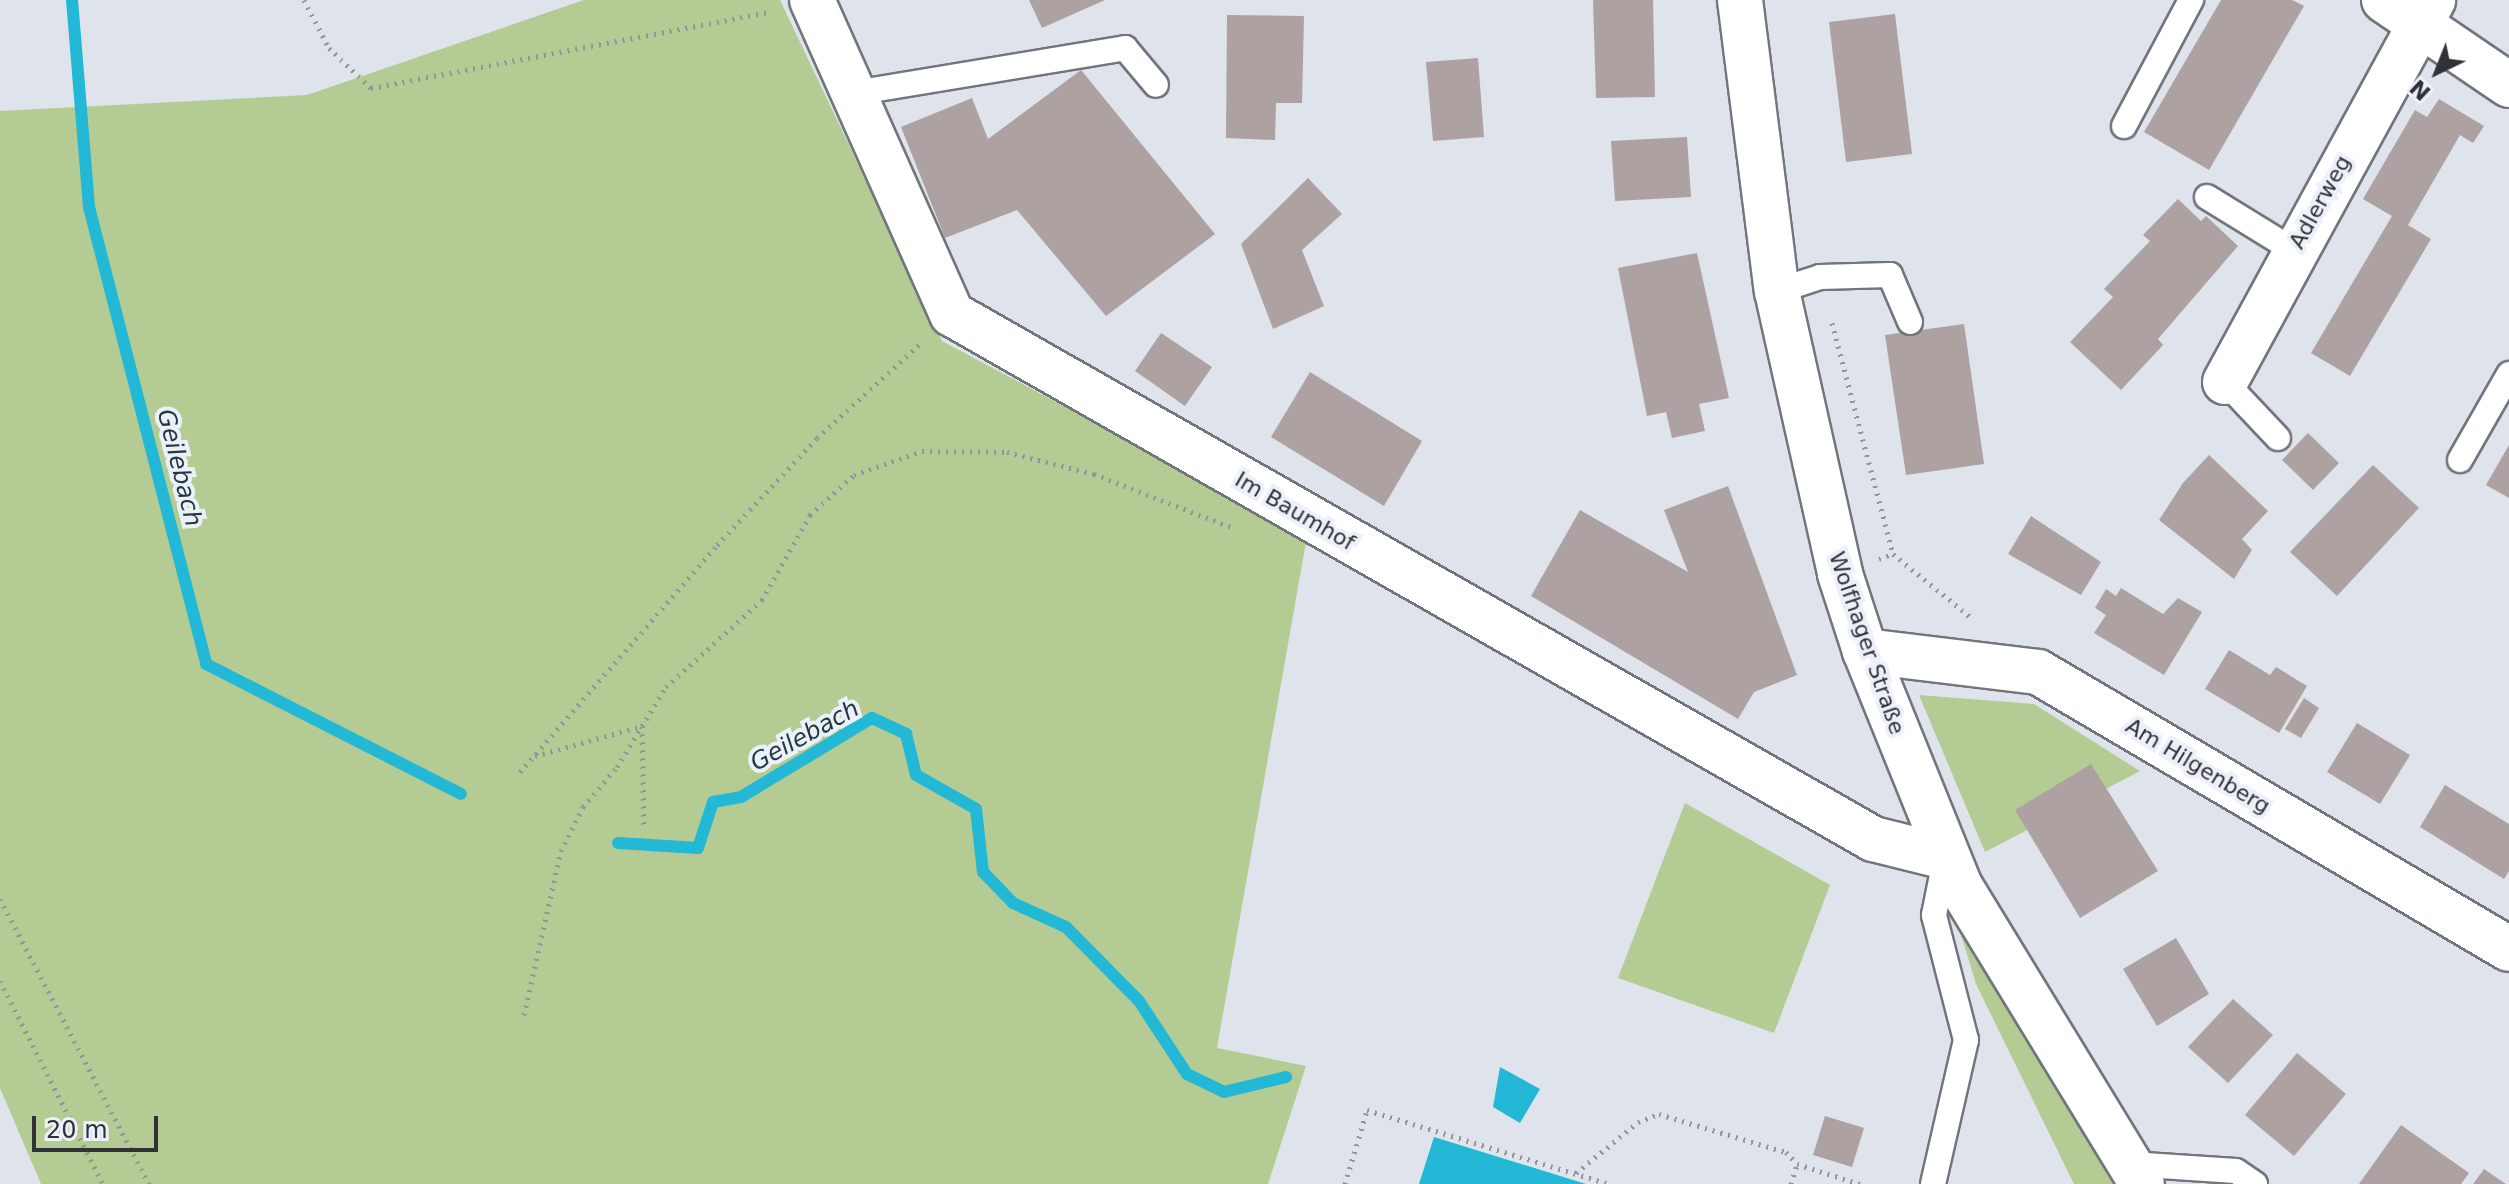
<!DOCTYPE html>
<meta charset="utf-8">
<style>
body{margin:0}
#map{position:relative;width:2509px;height:1184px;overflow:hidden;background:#dfe3eb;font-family:"DejaVu Sans",sans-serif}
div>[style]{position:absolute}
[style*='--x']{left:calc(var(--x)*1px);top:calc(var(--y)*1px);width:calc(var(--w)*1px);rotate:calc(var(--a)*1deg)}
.green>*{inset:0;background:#b4cb93}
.water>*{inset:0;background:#23b8d5}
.stream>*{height:12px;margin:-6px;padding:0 6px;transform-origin:6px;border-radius:6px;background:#23b8d5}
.building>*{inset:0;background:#ada2a1}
.path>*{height:5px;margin-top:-2.5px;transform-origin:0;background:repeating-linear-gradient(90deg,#93959c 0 2px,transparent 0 8px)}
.roads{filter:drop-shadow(2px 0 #72757d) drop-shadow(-2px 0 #72757d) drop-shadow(0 2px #72757d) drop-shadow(0 -2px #72757d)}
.lane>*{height:24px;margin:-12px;padding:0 12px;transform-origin:12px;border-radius:12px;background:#fff}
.street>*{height:44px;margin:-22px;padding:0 22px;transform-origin:22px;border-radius:22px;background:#fff}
.primary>*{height:44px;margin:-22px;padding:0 22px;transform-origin:22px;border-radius:22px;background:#fff}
span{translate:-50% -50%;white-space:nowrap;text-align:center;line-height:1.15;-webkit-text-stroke:8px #ecf0f9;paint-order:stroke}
.street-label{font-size:22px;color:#313236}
.water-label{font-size:24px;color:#23393f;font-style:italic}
.north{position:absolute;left:2397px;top:32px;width:80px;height:80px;-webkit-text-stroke:6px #ecf0f9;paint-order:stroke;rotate:223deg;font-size:22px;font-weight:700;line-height:32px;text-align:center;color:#313236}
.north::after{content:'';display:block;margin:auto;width:28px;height:36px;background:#313236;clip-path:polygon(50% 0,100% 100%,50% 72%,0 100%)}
.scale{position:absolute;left:32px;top:1116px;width:126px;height:36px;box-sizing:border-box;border:4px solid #313236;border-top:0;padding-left:10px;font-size:24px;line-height:28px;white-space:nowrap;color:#313236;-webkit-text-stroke:6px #ecf0f9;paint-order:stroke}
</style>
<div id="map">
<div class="green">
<div style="clip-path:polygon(584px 0,780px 0,942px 341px,1307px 536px,1217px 1048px,1306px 1066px,1268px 1184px,41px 1184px,0 1088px,0 111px,307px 95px)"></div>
<div style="clip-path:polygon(1919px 695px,2034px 704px,2140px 771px,1985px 852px)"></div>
<div style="clip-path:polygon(1685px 803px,1830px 885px,1774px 1033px,1618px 978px)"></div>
<div style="clip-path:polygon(1961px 914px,2113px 1184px,2074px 1184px,1976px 984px,1956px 918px)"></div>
</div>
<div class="water">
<div style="clip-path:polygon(1500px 1067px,1540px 1089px,1520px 1123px,1493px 1107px)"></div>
<div style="clip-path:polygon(1434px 1137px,1586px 1184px,1419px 1184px)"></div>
</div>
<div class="stream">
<div style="--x:72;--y:0;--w:208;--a:85.3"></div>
<div style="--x:89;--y:207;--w:472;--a:75.6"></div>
<div style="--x:206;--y:664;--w:286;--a:27"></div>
<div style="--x:618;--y:843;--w:80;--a:3.6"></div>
<div style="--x:698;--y:848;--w:48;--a:-71.9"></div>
<div style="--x:713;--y:802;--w:28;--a:-10"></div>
<div style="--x:741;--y:797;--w:153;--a:-31.1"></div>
<div style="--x:872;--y:718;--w:38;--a:25"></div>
<div style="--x:906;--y:734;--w:42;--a:76.3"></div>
<div style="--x:916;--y:775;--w:69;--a:29.5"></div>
<div style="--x:976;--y:809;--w:63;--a:83.7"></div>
<div style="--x:983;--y:872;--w:43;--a:45.9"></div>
<div style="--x:1013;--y:903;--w:58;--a:24.4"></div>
<div style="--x:1066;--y:927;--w:104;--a:45.4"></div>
<div style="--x:1139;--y:1001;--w:87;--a:56.7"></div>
<div style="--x:1187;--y:1074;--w:41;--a:25.9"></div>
<div style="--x:1224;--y:1092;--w:64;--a:-13.6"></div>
</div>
<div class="building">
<div style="clip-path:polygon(1029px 0,1105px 0,1042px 28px)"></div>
<div style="clip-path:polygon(1593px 0,1653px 0,1655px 97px,1596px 98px)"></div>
<div style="clip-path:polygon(2221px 0,2292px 0,2304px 6px,2209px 170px,2144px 132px)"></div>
<div style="clip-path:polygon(1895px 14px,1912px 154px,1846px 162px,1829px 22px)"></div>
<div style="clip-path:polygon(1227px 15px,1304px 16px,1302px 103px,1276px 103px,1275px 140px,1226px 138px)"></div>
<div style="clip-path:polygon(1478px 58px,1484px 137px,1433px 141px,1426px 62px)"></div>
<div style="clip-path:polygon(1081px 70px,1215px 234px,1106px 316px,1017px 210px,945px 238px,901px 127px,972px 98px,988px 139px)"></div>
<div style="clip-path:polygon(2439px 99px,2484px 126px,2473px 143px,2460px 135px,2408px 225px,2431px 239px,2350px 376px,2311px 353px,2392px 216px,2363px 199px,2415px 110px,2427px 117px)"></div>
<div style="clip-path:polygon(1687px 137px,1691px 197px,1615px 201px,1611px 141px)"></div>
<div style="clip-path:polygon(1308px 178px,1342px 214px,1302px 250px,1324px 306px,1273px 329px,1241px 244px)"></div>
<div style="clip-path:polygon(2178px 199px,2201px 221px,2206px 216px,2238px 246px,2158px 339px,2163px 345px,2121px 390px,2070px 342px,2113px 297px,2104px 289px,2150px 241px,2143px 235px)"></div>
<div style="clip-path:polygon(1697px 253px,1729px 398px,1699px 404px,1705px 431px,1672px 438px,1666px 412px,1647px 416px,1618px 268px)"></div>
<div style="clip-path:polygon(1964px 324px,1984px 464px,1906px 475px,1885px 335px)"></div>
<div style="clip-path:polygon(1161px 333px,1212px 367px,1185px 406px,1135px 371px)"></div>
<div style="clip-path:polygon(1310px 372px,1422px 441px,1384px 506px,1271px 437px)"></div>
<div style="clip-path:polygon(2308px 433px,2339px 463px,2313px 490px,2282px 460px)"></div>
<div style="clip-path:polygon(2509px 445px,2509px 498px,2486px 485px)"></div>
<div style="clip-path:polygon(2209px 455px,2268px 511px,2242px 539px,2252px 550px,2234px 579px,2159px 520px,2183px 483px)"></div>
<div style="clip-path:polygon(2373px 465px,2419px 508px,2337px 596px,2290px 552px)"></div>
<div style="clip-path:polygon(1728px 486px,1797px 675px,1754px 692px,1738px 719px,1531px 596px,1580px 510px,1688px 572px,1664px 510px)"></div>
<div style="clip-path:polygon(2031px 516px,2101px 562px,2081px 595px,2008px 554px)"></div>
<div style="clip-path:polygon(2121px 588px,2163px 614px,2178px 598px,2202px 612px,2164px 675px,2094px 633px,2106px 615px,2095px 608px,2106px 589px,2116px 596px)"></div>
<div style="clip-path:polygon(2229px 650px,2270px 675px,2276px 667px,2307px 686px,2279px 733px,2205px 689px)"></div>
<div style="clip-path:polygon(2304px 698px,2319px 708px,2301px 738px,2285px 729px)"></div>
<div style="clip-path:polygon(2357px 723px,2410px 755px,2380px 804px,2327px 772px)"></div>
<div style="clip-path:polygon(2091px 764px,2158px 871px,2080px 918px,2015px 810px)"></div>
<div style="clip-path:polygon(2445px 785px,2509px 824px,2509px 871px,2504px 879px,2420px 827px)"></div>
<div style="clip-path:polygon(2176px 938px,2209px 994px,2157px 1026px,2123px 969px)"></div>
<div style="clip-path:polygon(2233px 999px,2273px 1035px,2228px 1083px,2188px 1047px)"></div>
<div style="clip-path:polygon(2297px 1053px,2346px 1094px,2294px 1156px,2245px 1115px)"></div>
<div style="clip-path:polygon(1825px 1116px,1864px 1128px,1852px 1167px,1813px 1155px)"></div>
<div style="clip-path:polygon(2401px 1125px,2469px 1173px,2461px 1184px,2359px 1184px)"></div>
<div style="clip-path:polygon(2484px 1169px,2506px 1184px,2473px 1184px)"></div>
</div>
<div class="path">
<div style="--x:304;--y:0;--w:54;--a:62.5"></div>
<div style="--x:329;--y:48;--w:58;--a:43.6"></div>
<div style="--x:371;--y:88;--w:407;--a:-10.8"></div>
<div style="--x:1832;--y:323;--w:239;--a:75.2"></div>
<div style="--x:1879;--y:559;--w:15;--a:-20"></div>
<div style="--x:1893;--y:554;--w:103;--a:39.1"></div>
<div style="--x:535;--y:756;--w:111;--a:-15.7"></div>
<div style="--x:642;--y:726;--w:100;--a:88.9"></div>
<div style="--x:520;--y:772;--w:301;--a:-49"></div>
<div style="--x:717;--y:545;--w:146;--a:-46.9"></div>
<div style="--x:817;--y:438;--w:142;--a:-42.4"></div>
<div style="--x:0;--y:899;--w:322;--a:62.4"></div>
<div style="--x:0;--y:981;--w:228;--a:63.1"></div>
<div style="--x:524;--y:1015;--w:168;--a:-77.3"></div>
<div style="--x:561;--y:851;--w:49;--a:-63.4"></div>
<div style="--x:583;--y:807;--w:52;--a:-49.6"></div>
<div style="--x:617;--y:767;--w:94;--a:-58.5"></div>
<div style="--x:666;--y:687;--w:130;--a:-42.2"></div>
<div style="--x:762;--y:600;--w:98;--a:-60.5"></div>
<div style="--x:810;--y:515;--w:59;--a:-42.3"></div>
<div style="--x:854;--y:475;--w:72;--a:-19.4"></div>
<div style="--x:922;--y:451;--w:85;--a:0.7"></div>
<div style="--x:1007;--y:452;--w:90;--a:14.2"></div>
<div style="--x:1094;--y:474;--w:149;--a:21.2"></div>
<div style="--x:1576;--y:1173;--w:80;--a:-39.4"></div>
<div style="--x:1638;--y:1122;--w:22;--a:-21"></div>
<div style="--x:1659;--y:1114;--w:133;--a:16.7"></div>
<div style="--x:1786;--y:1152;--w:16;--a:47"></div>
<div style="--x:1797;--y:1164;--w:66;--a:17.6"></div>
<div style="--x:1345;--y:1184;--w:77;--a:-73.4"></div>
<div style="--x:1367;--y:1110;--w:253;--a:17"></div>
<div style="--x:1791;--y:1184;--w:21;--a:-73"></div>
</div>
<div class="roads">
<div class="lane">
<div style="--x:854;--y:93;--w:275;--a:-9.4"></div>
<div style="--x:1125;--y:48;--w:48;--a:50"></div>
<div style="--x:2124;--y:126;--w:143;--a:-62"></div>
<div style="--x:2207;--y:197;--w:101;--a:31.6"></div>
<div style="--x:1777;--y:291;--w:45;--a:-18"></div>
<div style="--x:1820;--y:277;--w:70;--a:-1.6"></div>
<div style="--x:1890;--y:275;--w:51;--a:66.9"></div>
<div style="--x:2225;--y:382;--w:77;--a:46.6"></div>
<div style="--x:2460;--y:460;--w:99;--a:-60.3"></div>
<div style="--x:2130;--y:1164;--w:106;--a:3.8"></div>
<div style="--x:2236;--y:1171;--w:23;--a:34"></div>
<div style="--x:1933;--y:1184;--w:148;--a:-77.1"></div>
<div style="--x:1966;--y:1040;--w:129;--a:-104.4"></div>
<div style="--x:1934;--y:915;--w:56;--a:-78.7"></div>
</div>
<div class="street">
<div style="--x:812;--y:0;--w:344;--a:66"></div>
<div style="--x:952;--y:314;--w:1060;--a:29.68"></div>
<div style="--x:1873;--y:839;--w:75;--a:13.9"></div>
<div style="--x:2384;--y:0;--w:151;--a:34.2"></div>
<div style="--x:2225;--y:382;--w:435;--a:-61.4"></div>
<div style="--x:1865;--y:651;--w:174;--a:6.9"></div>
<div style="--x:2038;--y:672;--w:546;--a:30.46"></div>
</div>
<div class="primary">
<div style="--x:1740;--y:0;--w:293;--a:82.8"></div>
<div style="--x:1777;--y:291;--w:290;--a:77.4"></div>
<div style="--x:1840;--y:574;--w:81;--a:72"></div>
<div style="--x:1865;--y:651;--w:253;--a:68"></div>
<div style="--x:1960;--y:886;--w:349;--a:58.6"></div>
</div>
</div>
<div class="street-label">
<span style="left:2320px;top:202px;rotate:-61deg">Adlerweg</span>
<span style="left:1295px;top:511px;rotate:30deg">Im Baumhof</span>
<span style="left:1867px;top:643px;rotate:71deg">Wolfhager Straße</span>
<span style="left:2198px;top:766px;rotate:31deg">Am Hilgenberg</span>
</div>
<div class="water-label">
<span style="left:179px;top:468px;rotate:76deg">Geilebach</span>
<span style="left:805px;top:736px;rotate:-29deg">Geilebach</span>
</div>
<div class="north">N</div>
<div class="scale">20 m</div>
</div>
